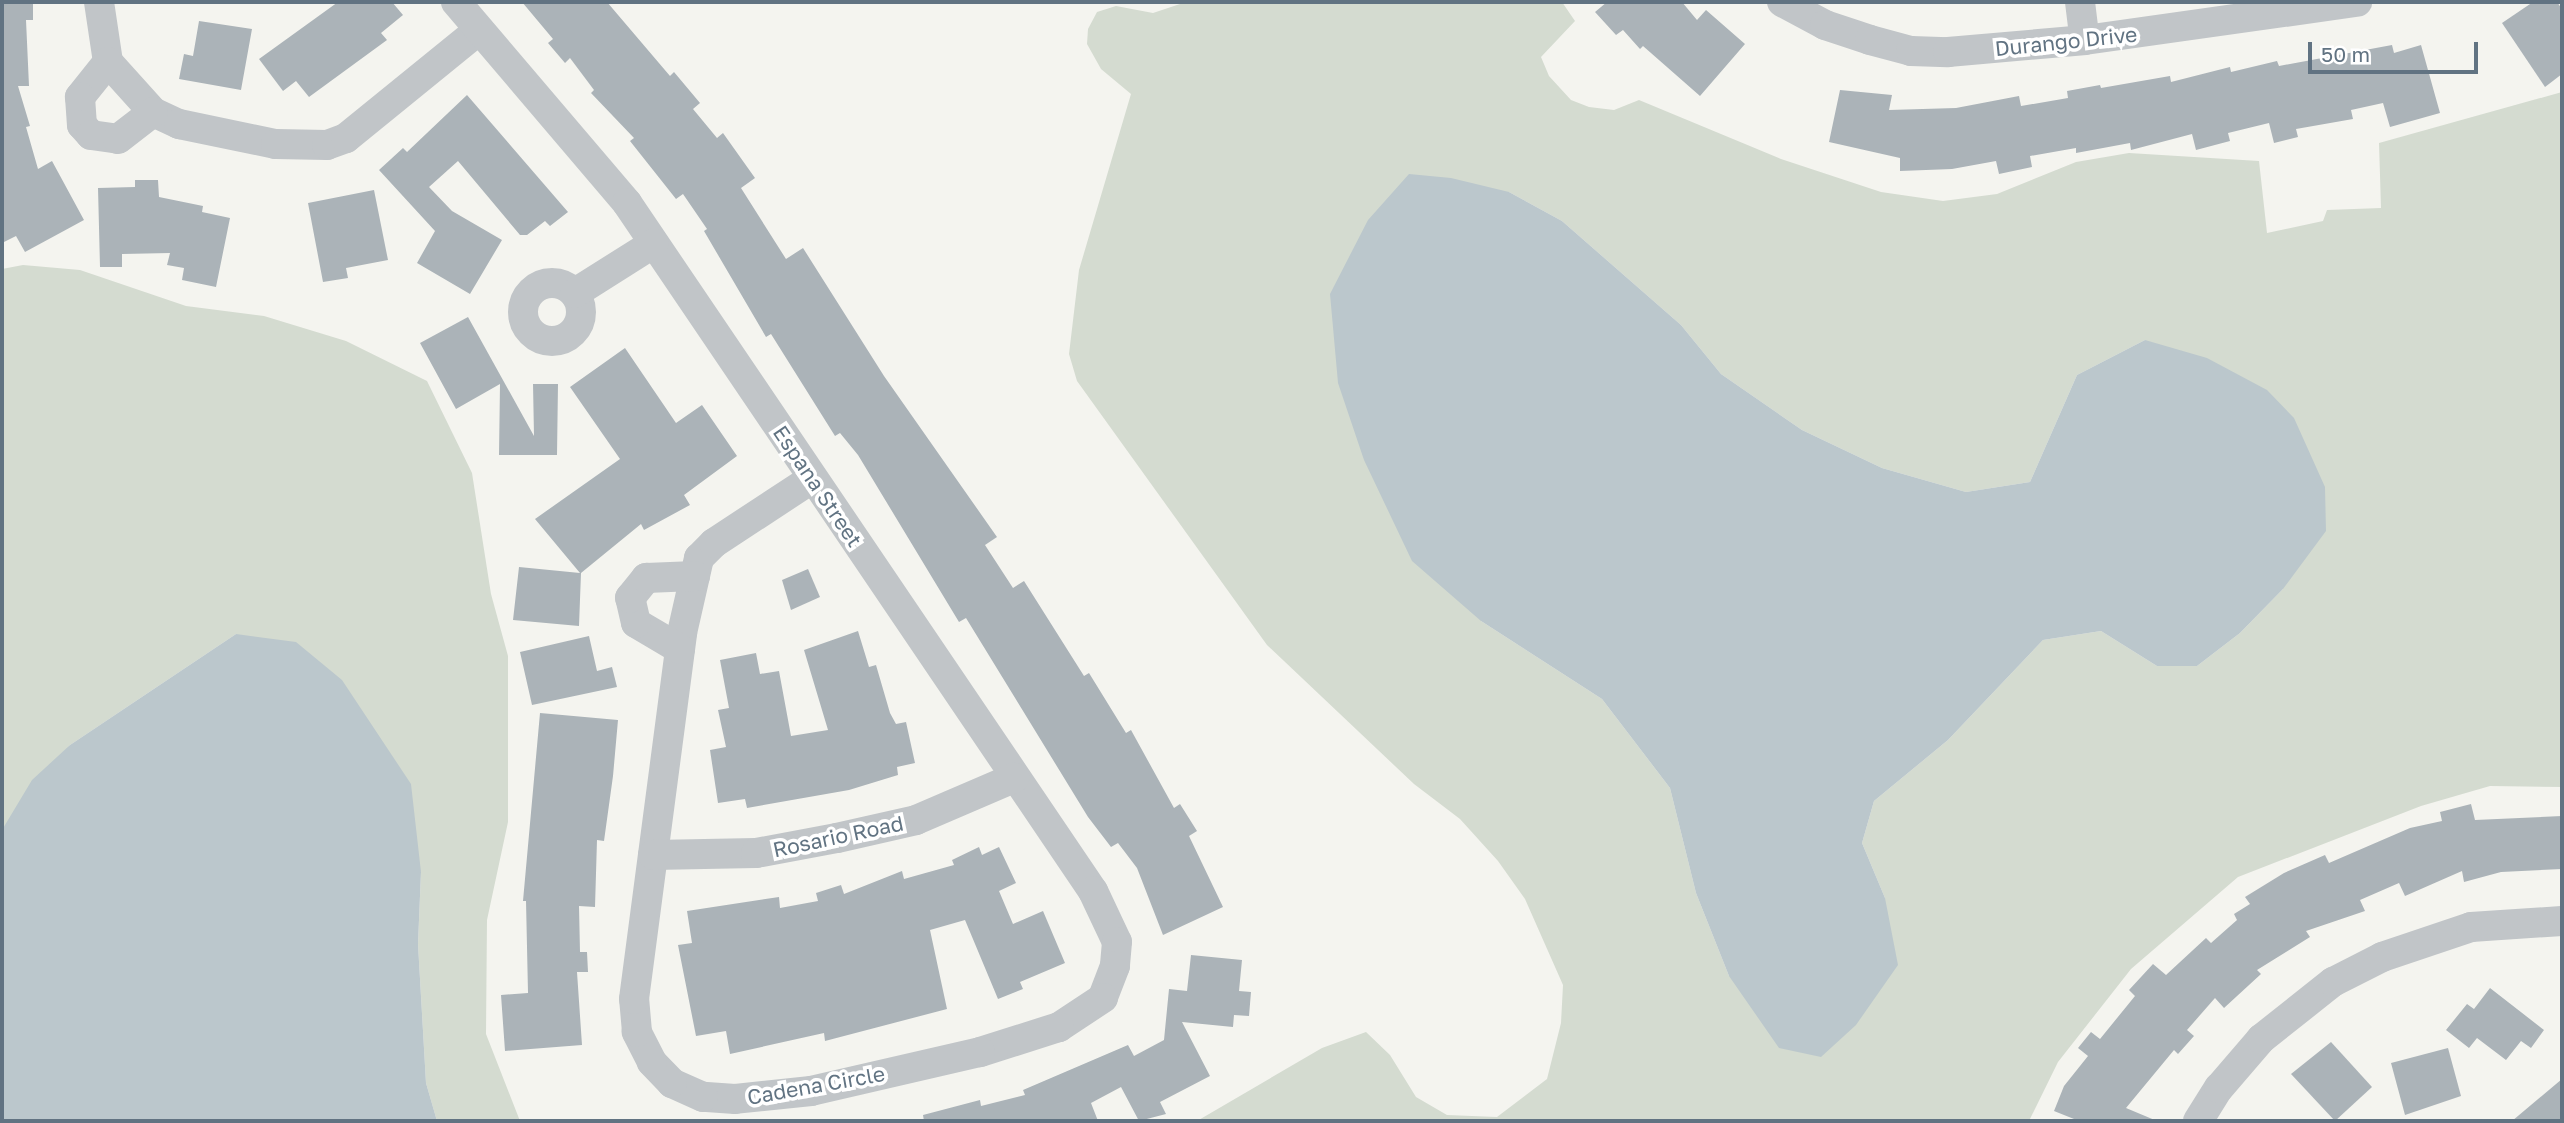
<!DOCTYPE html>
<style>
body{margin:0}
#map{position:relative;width:2564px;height:1123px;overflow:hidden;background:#f4f4ef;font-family:"Golos Text",sans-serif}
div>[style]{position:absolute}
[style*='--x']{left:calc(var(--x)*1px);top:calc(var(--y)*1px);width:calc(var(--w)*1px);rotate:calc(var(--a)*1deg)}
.green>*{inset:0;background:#d4dbd0}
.water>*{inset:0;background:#bbc7cc}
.building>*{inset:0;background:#abb3b8}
.minor>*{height:30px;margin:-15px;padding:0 15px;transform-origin:15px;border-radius:15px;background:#c1c5c8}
.minor>.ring{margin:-15px;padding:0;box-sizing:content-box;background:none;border:30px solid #c1c5c8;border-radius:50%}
span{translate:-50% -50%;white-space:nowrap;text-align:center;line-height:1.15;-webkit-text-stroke:7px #fff;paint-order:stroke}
.street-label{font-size:21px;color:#617382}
.frame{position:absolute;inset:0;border:4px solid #617382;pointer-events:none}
.scale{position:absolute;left:2308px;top:42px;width:170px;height:32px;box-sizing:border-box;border:4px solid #617382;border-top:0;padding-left:9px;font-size:21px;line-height:24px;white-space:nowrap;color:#617382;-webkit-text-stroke:5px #fff;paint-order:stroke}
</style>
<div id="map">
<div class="green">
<div style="clip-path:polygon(evenodd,1186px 2px,1562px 2px,1575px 21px,1541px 57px,1549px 76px,1571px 100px,1589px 107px,1614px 110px,1639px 100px,1781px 159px,1881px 192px,1943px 201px,1997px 194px,2076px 162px,2129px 153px,2259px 161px,2267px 233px,2323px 221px,2327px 210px,2381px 208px,2379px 143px,2562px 92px,2562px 787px,2490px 786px,2421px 806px,2238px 877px,2131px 969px,2058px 1062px,2029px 1121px,1197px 1121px,1322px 1048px,1366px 1032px,1390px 1055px,1416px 1097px,1447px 1115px,1497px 1117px,1547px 1079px,1561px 1023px,1563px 985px,1525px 899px,1498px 861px,1460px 819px,1414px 784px,1267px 645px,1077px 381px,1069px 354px,1079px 270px,1131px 94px,1101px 69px,1087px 44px,1088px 29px,1097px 12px,1116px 6px,1153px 13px,1186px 2px,1509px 192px,1562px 221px,1681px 325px,1721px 374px,1802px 430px,1882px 468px,1966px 492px,2030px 482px,2077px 375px,2145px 340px,2283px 589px,2240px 633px,2197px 666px,2157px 666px,2101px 631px,2043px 640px,1948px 740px,1874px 801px,1862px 843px,1885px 898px,1729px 976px,1696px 893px,1670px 788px,1602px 699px,1481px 621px,1509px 192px)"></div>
<div style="clip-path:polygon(23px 265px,80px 270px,186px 306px,264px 316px,346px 341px,427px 381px,472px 473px,491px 594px,508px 656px,508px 822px,487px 920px,486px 1034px,520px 1121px,437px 1121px,426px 1083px,418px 944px,421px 872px,236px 634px,70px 745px,2px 830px,2px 269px)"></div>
</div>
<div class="water">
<div style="clip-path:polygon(1409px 174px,1451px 178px,1509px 192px,1562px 221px,1681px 325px,1721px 374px,1802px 430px,1882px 468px,1966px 492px,2030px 482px,2077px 375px,2145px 340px,2207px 358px,2267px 390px,2294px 418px,2325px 487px,2326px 531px,2283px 589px,2240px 633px,2197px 666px,2157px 666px,2101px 631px,2043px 640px,1948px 740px,1874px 801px,1862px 843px,1885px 898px,1898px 965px,1856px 1025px,1821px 1057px,1779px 1048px,1729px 976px,1696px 893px,1670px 788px,1602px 699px,1481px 621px,1412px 561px,1364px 460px,1338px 383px,1330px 294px,1368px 220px)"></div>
<div style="clip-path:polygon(236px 634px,296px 642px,342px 680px,411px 784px,421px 872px,418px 944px,426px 1083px,437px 1121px,2px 1121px,2px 830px,32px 780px,70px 745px)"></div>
</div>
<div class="building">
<div style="clip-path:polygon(2px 2px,33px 2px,33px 20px,26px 20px,29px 86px,18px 86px,30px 126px,26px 127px,38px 169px,52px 161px,84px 220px,25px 252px,16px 236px,2px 243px)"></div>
<div style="clip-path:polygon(338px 2px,392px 2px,403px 15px,381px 33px,387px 40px,309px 97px,296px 81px,283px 91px,259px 59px)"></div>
<div style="clip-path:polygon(522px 2px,607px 2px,670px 76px,674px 72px,700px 103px,693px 109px,717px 138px,723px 133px,755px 178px,741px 188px,786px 259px,803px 248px,884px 376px,997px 537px,985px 545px,1013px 588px,1024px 581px,1084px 676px,1089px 673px,1126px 733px,1131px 730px,1174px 808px,1180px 804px,1197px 831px,1189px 836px,1223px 907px,1163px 935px,1137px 868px,1118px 843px,1111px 847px,1088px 817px,966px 618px,959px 622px,858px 455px,840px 433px,835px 436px,771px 334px,766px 337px,704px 231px,707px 229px,683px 194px,676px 199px,630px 141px,634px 138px,591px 93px,594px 90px,570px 58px,565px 63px,548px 43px,553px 39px)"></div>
<div style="clip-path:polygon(1607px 2px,1682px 2px,1697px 20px,1706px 10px,1745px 44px,1700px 96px,1643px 46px,1640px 49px,1623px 30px,1616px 35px,1595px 12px)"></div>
<div style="clip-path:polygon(2533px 2px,2557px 2px,2562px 9px,2562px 74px,2545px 87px,2502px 23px)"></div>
<div style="clip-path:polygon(199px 21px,252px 29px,241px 90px,179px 79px,184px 54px,193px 56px)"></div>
<div style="clip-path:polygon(2392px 45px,2394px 53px,2421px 45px,2440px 113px,2390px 127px,2383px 103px,2351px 110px,2353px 119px,2296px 129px,2298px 137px,2274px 143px,2269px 123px,2228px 133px,2230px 141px,2196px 150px,2192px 134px,2131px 150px,2130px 143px,2076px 153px,2076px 148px,2030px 156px,2032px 167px,1999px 174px,1996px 161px,1952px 169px,1900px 171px,1900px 158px,1829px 142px,1840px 90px,1892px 95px,1889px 110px,1956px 108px,2019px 96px,2021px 106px,2068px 98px,2067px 91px,2100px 85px,2101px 88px,2170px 76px,2171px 82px,2230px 67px,2231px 72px,2277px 61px,2279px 66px)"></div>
<div style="clip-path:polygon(467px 95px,568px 212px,550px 226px,545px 221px,527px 235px,520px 235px,458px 161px,429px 187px,452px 211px,502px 240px,470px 294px,417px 263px,435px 231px,379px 170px,403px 148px,407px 152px)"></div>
<div style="clip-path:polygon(135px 180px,158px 180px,159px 197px,203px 206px,202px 212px,230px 218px,216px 287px,182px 280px,184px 268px,167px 265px,170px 253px,122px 254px,122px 267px,100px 267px,98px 188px,135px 187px)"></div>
<div style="clip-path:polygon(374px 190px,388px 260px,346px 268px,348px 278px,323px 282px,308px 203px)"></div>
<div style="clip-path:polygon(468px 317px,534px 436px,533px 384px,558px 384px,557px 455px,499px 455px,500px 384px,456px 409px,420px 343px)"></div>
<div style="clip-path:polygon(625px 348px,676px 423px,702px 405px,737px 456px,684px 495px,690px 505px,644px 530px,641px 524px,581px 573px,579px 626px,513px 620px,519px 567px,580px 573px,535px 519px,620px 459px,570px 387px)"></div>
<div style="clip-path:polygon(808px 569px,820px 597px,791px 610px,782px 580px)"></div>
<div style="clip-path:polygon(858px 631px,869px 667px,876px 665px,890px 713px,896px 724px,906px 722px,915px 763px,897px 767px,898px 775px,849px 790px,747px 808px,745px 799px,718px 803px,710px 750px,726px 747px,718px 710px,729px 708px,720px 660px,756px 653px,760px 674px,779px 671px,791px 736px,828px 730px,804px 650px)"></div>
<div style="clip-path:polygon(589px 636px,597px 671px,612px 667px,617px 687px,532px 705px,520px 652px)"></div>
<div style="clip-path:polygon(540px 713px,618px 720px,613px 776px,604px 841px,597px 840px,595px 907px,579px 906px,580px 952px,587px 952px,588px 972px,577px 972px,582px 1045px,505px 1051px,501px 995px,528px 993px,526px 901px,523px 901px)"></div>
<div style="clip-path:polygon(2471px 804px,2475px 820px,2562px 816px,2562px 869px,2501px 872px,2464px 882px,2462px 871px,2405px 896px,2399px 883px,2360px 900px,2365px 911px,2306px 931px,2310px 937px,2257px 970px,2261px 974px,2224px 1008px,2215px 998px,2187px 1030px,2194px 1036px,2178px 1054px,2174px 1050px,2126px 1108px,2157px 1121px,2079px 1121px,2054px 1111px,2064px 1086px,2088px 1056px,2078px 1048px,2091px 1032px,2100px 1039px,2135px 996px,2129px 990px,2153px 964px,2166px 975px,2206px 938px,2211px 943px,2237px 920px,2234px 914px,2250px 904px,2245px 897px,2284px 873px,2325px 855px,2329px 863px,2410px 828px,2442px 821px,2440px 812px)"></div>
<div style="clip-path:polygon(979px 847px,982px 855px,999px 847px,1016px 883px,999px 891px,1013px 924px,1043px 911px,1065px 963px,1020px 982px,1023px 989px,998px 999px,965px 920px,930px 930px,947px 1009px,825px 1041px,824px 1033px,730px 1054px,726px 1031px,696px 1036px,678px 945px,692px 943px,687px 911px,779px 897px,780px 908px,818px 901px,816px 893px,841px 885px,844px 894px,902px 871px,904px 879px,954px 865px,952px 860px)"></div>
<div style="clip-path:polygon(1191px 955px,1242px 960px,1239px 991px,1251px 992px,1249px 1016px,1234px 1015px,1233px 1027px,1182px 1022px,1210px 1076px,1160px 1102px,1166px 1114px,1139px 1121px,1121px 1087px,1091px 1103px,1098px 1121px,924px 1121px,923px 1115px,980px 1100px,981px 1106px,1025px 1095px,1023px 1090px,1128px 1045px,1134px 1056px,1164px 1040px,1169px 989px,1187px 991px)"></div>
<div style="clip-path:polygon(2490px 988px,2544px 1030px,2531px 1048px,2521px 1041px,2506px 1060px,2477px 1038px,2469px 1048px,2446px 1030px,2467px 1004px,2474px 1009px)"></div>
<div style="clip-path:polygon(2331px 1042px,2372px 1087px,2335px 1121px,2291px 1074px)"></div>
<div style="clip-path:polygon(2448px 1048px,2461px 1096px,2405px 1115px,2391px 1063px)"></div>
<div style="clip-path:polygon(2562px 1079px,2562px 1121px,2512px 1121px)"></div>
</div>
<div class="minor">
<div style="--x:99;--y:2;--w:61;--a:81.5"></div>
<div style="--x:108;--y:62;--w:67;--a:48"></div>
<div style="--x:153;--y:112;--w:29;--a:25"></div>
<div style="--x:179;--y:124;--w:99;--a:11.7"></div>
<div style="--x:276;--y:144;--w:51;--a:1.1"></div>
<div style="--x:327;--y:145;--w:20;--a:-20"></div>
<div style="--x:346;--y:138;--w:171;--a:-39.1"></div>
<div style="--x:456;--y:2;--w:264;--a:49.6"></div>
<div style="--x:627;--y:203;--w:831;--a:55.89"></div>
<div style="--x:1093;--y:891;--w:56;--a:64.8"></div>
<div style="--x:1117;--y:942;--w:24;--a:95"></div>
<div style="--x:1115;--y:966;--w:34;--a:111"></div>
<div style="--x:1103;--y:998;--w:53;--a:146.6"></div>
<div style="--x:1059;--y:1027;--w:83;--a:162.4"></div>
<div style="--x:980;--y:1052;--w:173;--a:167"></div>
<div style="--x:811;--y:1091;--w:76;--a:174"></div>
<div style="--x:735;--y:1099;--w:32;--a:-176"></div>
<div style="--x:703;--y:1097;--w:34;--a:-156"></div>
<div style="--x:672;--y:1083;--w:29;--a:-134"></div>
<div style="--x:652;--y:1062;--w:34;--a:-117"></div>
<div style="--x:637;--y:1032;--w:33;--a:-95"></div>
<div style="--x:634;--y:999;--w:369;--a:-82.5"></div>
<div style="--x:682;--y:633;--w:77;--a:-77.2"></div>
<div style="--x:699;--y:558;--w:21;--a:-45"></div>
<div style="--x:714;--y:543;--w:118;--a:-33.3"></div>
<div style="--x:1782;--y:2;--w:49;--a:28.1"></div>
<div style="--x:1825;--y:25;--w:47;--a:18.4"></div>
<div style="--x:1870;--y:40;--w:42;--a:15"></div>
<div style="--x:1911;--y:51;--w:37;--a:2"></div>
<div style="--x:1948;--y:52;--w:138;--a:-5"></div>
<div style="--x:2085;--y:40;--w:275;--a:-8"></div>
<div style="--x:2080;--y:2;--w:38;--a:83"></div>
<div style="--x:108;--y:62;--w:45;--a:128.7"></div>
<div style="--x:80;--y:97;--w:28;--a:86"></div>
<div style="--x:82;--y:125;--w:13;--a:48"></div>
<div style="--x:91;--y:135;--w:27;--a:8"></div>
<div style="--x:118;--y:139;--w:44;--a:-37.6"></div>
<div class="ring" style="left:523px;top:283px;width:28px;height:28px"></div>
<div style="--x:575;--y:293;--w:93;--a:-32.3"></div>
<div style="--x:680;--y:649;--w:51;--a:-149.4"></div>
<div style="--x:636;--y:623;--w:26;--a:-103"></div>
<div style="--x:630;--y:598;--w:26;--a:-51"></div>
<div style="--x:646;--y:578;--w:49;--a:-2.3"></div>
<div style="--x:653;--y:855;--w:103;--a:-1.1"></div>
<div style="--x:756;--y:853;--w:82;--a:-10.5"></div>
<div style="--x:837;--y:838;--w:81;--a:-12.8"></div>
<div style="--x:916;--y:820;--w:107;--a:-23.2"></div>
<div style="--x:2198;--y:1121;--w:39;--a:-58"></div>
<div style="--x:2219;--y:1088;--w:65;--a:-49.4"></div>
<div style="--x:2261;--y:1039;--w:92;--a:-38.4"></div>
<div style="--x:2333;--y:982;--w:55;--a:-27"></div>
<div style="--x:2382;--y:957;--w:94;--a:-18.6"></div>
<div style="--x:2471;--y:927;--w:91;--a:-3.8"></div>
</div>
<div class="street-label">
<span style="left:2066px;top:41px;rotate:-6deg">Durango Drive</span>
<span style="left:818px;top:486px;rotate:56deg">Espana Street</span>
<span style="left:838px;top:836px;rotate:-12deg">Rosario Road</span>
<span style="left:816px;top:1085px;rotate:-10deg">Cadena Circle</span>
</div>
<div class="frame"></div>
<div class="scale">50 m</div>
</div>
